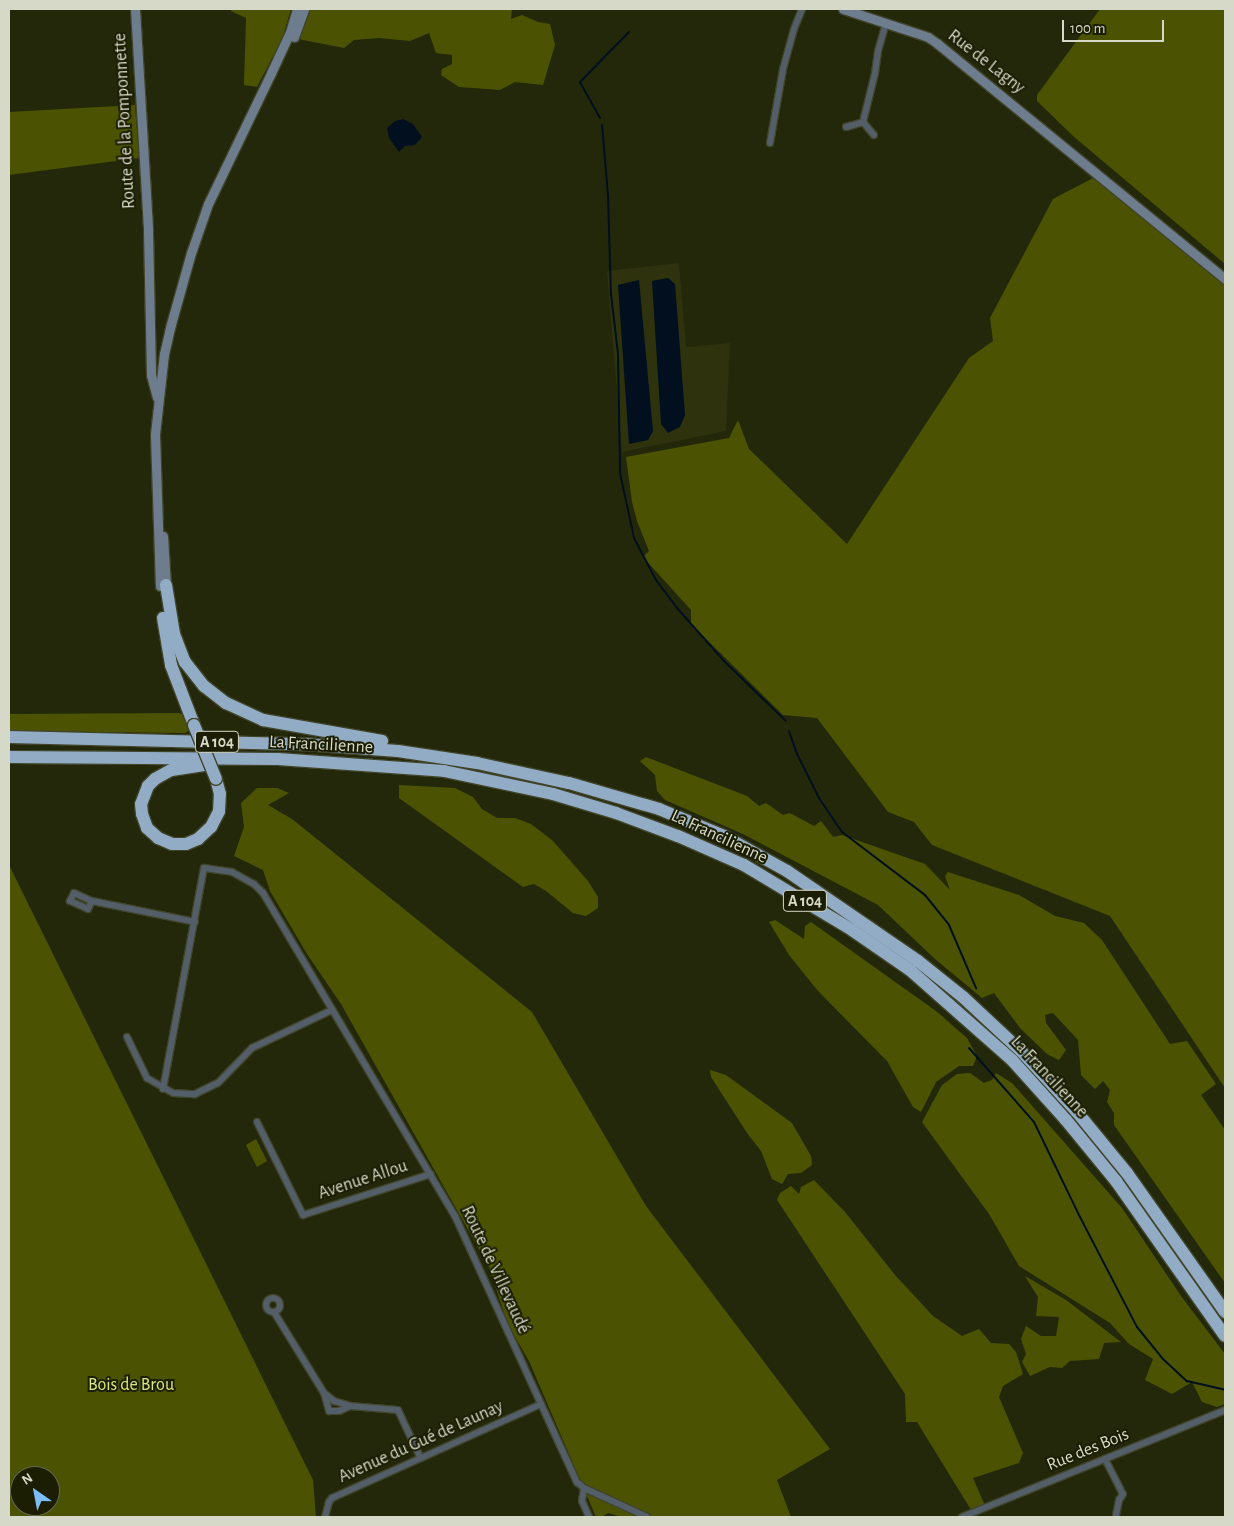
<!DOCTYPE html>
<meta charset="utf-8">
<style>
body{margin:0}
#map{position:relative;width:1234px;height:1526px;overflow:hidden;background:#24280b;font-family:"Alegreya Sans",sans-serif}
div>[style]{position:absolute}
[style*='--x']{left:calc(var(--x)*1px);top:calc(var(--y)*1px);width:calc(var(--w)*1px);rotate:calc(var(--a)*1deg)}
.built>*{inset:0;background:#2e320d}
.green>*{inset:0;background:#4b5302}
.water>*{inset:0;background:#010f1f}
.stream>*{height:2px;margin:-1px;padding:0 1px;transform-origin:1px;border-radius:1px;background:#010f1f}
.roads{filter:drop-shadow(1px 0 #404429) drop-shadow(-1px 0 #404429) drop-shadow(0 1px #404429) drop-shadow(0 -1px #404429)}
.street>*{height:6px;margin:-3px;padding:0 3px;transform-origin:3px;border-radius:3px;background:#535e68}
.street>.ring{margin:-3px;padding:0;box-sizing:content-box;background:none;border:6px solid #535e68;border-radius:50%}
.secondary>*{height:9px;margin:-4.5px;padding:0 4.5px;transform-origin:4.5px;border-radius:4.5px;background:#6d7d8e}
.highway>*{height:12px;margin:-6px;padding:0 6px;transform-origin:6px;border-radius:6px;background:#92acc5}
.bridges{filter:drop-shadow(1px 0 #404429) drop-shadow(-1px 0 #404429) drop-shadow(0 1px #404429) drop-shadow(0 -1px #404429)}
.highway-bridge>*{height:12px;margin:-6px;padding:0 6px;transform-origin:6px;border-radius:6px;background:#92acc5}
span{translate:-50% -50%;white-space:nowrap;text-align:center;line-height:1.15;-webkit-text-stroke:4px #1b1e02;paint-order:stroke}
.shield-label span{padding:1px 4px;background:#1b1e02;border:1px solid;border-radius:4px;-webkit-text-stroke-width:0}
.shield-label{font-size:16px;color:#d6d9c8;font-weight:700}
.street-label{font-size:18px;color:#d6d9c8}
.park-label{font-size:18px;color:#d7e67d}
.frame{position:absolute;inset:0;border:10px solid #d6d9c8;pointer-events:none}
.north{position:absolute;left:10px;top:1466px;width:50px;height:50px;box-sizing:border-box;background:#1b1e02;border:1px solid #666951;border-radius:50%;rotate:327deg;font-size:14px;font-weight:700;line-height:20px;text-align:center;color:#d6d9c8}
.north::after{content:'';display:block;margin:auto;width:18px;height:22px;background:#7dbef9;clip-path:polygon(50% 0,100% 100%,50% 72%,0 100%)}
.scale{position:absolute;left:1062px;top:20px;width:102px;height:22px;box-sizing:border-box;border:2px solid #d6d9c8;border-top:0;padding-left:6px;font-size:15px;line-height:18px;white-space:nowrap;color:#d6d9c8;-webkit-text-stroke:4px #1b1e02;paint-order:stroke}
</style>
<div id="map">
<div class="built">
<div style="clip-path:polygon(679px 263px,686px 347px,730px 343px,726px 431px,622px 452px,607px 271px)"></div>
</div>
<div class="green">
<div style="clip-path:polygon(231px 9px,291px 9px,282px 39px,257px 87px,244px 85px,246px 18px,231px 11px)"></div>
<div style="clip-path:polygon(309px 9px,512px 9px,511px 19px,522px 15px,538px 22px,550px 24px,555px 45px,543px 85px,515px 82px,500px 90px,459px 87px,441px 75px,442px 69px,452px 64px,452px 55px,436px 53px,429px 33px,410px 41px,379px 38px,354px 40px,344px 48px,298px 39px)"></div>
<div style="clip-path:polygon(1100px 9px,1225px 9px,1225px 264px,1073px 136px,1037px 101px,1037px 95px)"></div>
<div style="clip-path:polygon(135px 105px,139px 158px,9px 175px,9px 112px)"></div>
<div style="clip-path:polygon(1095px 177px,1225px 284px,1225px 1088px,1110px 916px,932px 845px,914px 822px,888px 812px,817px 718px,783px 715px,691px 624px,691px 610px,643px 557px,649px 551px,637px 521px,632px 502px,626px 457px,729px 438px,738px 420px,749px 449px,847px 544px,969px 358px,993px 341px,990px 318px,1053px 199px)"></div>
<div style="clip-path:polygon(179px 713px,186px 716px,191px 729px,185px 733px,9px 731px,9px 714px)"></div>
<div style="clip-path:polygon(646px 757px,747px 796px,759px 806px,766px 803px,783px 815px,790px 813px,814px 826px,821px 821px,833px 837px,842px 835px,925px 864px,950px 890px,945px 876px,948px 872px,1019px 895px,1055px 916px,1084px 923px,1102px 940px,1170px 1044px,1187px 1041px,1216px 1084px,1201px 1095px,1225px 1130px,1225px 1283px,1114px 1125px,1114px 1113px,1107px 1102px,1110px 1090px,1103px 1081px,1095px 1089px,1081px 1075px,1078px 1040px,1053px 1013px,1045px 1015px,1046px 1023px,1066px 1050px,1059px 1060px,1047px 1054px,1020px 1028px,994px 993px,982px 998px,935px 959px,878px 905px,743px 834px,665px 800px,657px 791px,655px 775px,640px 761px)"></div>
<div style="clip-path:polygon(399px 785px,455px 788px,473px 797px,482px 809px,497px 818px,515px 818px,531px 824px,553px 841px,588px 881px,598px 897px,598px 908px,586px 916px,573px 913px,546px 891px,534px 884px,523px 887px,399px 798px)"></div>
<div style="clip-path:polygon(257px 788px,277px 788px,289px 793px,268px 805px,292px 819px,532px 1012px,646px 1206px,830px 1449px,777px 1480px,791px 1517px,622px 1517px,608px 1513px,602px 1517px,596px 1517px,529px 1361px,508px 1325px,489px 1267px,341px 1004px,307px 954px,270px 891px,263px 870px,234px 856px,244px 827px,241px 803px)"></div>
<div style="clip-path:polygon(evenodd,9px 865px,313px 1480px,316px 1517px,9px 1517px,9px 865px,20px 1476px,50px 1476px,50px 1506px,20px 1506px,20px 1476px)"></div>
<div style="clip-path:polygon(775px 920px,804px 939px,805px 926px,811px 922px,936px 1011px,967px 1038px,977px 1056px,973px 1066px,959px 1066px,936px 1082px,921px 1112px,913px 1107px,887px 1061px,818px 991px,789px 955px,769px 922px)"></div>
<div style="clip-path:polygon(710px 1070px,726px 1075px,792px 1123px,811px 1156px,812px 1165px,801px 1173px,788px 1174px,782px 1184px,772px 1179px,761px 1151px,747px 1133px,711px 1077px)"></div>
<div style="clip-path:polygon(970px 1073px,984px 1083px,992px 1080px,996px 1073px,1012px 1083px,1122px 1208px,1181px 1296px,1225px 1354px,1225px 1404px,1217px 1407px,1202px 1402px,1192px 1382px,1172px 1394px,1145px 1380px,1153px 1359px,1129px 1344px,1110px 1323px,1019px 1266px,989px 1214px,922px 1122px,942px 1085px,957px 1074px)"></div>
<div style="clip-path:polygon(256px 1139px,267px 1161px,257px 1167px,246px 1145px)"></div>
<div style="clip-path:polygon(814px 1180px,845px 1212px,895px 1275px,933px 1316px,962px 1336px,979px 1329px,991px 1343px,1009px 1344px,1016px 1352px,1023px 1374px,1003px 1386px,999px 1397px,1023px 1453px,1019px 1463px,973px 1478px,986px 1508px,973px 1513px,917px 1422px,906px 1422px,905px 1394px,777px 1200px,780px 1193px,791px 1186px,799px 1194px,801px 1187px)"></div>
<div style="clip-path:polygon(1025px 1276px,1066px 1300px,1121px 1342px,1104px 1343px,1099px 1359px,1070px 1361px,1062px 1368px,1050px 1367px,1030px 1376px,1022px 1362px,1026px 1354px,1021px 1339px,1026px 1326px,1041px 1336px,1056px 1336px,1059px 1317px,1036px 1316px,1038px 1297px)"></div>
</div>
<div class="water">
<div style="clip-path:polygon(403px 119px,413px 124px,422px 137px,415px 145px,405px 146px,399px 152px,389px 138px,387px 128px,395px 121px)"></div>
<div style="clip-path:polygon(668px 278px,675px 284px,685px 415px,680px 427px,668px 433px,661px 424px,652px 281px)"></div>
<div style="clip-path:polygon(639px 280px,653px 431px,648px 440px,629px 444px,618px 285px)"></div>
</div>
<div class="stream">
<div style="--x:600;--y:118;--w:41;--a:-119.1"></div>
<div style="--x:580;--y:82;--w:70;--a:-45.6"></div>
<div style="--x:602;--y:125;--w:70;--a:85.1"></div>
<div style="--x:608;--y:195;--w:99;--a:88.3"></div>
<div style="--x:611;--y:294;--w:60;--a:83.3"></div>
<div style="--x:618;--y:354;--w:119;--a:89"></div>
<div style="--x:620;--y:473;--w:66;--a:77.8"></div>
<div style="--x:634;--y:538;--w:47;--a:62.4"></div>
<div style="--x:656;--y:580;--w:35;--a:53"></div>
<div style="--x:677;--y:608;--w:71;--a:48.4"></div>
<div style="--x:724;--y:661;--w:86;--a:44.1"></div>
<div style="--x:789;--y:731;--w:24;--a:71"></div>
<div style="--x:797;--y:754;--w:49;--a:63.4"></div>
<div style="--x:819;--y:798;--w:41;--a:55.9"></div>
<div style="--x:842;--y:832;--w:104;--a:37.2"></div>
<div style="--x:925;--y:895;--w:38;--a:51"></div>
<div style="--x:949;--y:925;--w:69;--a:66.8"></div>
<div style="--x:969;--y:1048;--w:98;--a:48.7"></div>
<div style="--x:1034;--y:1122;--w:106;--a:64.2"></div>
<div style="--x:1080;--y:1217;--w:124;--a:62.6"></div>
<div style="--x:1137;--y:1327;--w:41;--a:50.9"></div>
<div style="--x:1163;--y:1359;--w:33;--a:43"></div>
<div style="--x:1187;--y:1381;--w:39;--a:13"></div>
</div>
<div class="roads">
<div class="street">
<div style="--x:863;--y:122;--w:50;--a:-76.2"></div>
<div style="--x:875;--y:73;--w:22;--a:-82"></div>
<div style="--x:878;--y:51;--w:29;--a:-74"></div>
<div style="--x:846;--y:127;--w:18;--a:-16"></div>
<div style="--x:863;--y:122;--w:17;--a:50"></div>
<div style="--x:770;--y:143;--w:75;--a:-80"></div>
<div style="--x:783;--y:69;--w:41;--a:-74.6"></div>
<div style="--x:794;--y:29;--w:22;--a:-68"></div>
<div style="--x:92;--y:901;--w:9;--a:117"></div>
<div style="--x:88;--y:909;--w:20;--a:-156"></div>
<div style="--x:70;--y:901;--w:9;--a:-63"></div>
<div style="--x:74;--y:893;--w:20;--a:24"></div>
<div style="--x:92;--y:901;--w:105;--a:11.5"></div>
<div style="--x:127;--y:1037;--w:46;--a:64"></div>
<div style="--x:147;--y:1078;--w:30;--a:30"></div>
<div style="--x:173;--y:1093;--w:22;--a:3"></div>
<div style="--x:195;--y:1094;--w:25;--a:-26"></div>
<div style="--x:218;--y:1083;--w:49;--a:-45.8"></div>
<div style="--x:252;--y:1048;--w:89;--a:-25.4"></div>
<div style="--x:163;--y:1089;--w:225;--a:-79.5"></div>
<div style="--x:204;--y:868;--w:28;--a:8"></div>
<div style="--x:232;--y:872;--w:25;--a:29"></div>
<div style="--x:254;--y:884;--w:13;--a:45"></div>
<div style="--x:263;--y:893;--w:376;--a:59.3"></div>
<div style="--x:455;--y:1216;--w:293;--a:65.4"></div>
<div style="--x:577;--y:1482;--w:9;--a:41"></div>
<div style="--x:584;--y:1488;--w:69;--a:24.7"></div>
<div style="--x:257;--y:1122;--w:104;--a:63.7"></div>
<div style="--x:303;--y:1215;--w:134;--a:-17.8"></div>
<div class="ring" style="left:266px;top:1298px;width:8px;height:8px"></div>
<div style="--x:274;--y:1312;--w:95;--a:58.3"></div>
<div style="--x:324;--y:1393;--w:13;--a:39"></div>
<div style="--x:334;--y:1401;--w:17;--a:17"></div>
<div style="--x:350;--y:1406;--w:48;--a:4.8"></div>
<div style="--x:398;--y:1410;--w:52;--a:64.9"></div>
<div style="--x:324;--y:1393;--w:19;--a:74"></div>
<div style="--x:329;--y:1411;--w:10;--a:0"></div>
<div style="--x:339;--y:1411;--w:12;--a:-24"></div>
<div style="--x:1105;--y:1459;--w:39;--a:63"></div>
<div style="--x:1123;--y:1494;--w:7;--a:124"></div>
<div style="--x:1119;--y:1500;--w:16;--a:101"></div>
<div style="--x:584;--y:1488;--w:13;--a:99"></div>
<div style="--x:582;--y:1501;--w:17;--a:66"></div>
<div style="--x:325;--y:1517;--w:16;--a:-75"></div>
<div style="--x:329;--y:1502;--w:5;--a:-53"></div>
<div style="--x:332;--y:1498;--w:229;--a:-24.2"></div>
<div style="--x:962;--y:1517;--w:284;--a:-22.1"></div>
</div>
<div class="secondary">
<div style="--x:135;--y:9;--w:222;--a:86.6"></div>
<div style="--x:148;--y:231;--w:144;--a:88.8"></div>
<div style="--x:151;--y:375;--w:23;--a:75"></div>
<div style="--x:843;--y:9;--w:89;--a:18.2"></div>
<div style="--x:928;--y:37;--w:12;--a:35"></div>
<div style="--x:938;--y:44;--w:371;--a:39.3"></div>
<div style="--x:294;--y:37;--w:30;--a:-70"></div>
<div style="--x:163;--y:536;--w:49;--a:86.5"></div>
<div style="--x:160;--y:586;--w:152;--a:-91.9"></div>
<div style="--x:155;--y:434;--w:81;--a:-83.6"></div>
<div style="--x:164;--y:354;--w:31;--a:-77"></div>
<div style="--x:171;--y:324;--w:74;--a:-74.3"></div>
<div style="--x:191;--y:253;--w:52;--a:-70.9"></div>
<div style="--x:208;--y:204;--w:145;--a:-64.3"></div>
<div style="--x:271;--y:73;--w:45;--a:-65.1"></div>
<div style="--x:290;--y:32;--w:24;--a:-73"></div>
</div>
<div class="highway">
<div style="--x:166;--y:585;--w:50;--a:80.7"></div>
<div style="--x:174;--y:634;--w:30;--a:69"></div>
<div style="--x:185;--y:662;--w:31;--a:52"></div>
<div style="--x:204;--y:686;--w:28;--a:38"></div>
<div style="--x:226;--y:703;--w:41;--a:24.7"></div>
<div style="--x:263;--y:720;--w:121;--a:10"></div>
<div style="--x:163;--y:618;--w:48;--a:80.3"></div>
<div style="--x:171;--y:665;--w:64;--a:69"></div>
<div style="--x:9;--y:737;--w:294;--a:1.4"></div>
<div style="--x:303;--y:744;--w:95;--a:4.2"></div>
<div style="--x:398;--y:751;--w:80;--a:8.6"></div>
<div style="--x:477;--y:763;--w:94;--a:12.3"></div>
<div style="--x:569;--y:783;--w:94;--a:16.1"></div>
<div style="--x:659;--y:809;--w:70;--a:22.6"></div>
<div style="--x:724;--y:836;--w:72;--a:29.1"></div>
<div style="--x:787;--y:871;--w:159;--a:34.5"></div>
<div style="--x:918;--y:961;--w:58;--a:38.7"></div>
<div style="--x:963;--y:997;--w:79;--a:43"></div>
<div style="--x:1021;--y:1051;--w:83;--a:47.4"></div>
<div style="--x:1077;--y:1112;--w:79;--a:50.7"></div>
<div style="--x:1127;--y:1173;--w:170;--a:54.8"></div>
<div style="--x:9;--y:757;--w:269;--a:0.4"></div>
<div style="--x:278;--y:759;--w:166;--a:4.1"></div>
<div style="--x:444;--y:771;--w:111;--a:11.9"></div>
<div style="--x:553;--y:794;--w:66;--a:16.8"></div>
<div style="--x:616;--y:813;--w:66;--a:20.4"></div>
<div style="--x:678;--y:836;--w:72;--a:23.7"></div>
<div style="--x:744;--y:865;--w:126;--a:31"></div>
<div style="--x:852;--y:930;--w:70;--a:34.6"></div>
<div style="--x:910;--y:970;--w:136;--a:41.4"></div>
<div style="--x:1012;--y:1060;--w:81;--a:48"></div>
<div style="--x:1066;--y:1120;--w:79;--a:50.7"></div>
<div style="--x:1116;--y:1181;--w:189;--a:54.9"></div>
<div style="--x:212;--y:761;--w:9;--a:153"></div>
<div style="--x:204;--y:765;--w:33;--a:171"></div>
<div style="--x:171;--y:770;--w:18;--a:151"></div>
<div style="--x:155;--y:779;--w:10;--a:135"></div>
<div style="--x:148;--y:786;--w:19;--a:111"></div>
<div style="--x:141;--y:804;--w:10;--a:84"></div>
<div style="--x:142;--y:814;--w:15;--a:70"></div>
<div style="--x:147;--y:828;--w:15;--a:42"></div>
<div style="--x:158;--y:838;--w:15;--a:23"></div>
<div style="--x:172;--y:844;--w:14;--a:0"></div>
<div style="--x:186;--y:844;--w:13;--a:-23"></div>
<div style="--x:198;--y:839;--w:18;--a:-43"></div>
<div style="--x:211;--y:827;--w:18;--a:-63"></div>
<div style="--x:219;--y:811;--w:17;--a:-87"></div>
<div style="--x:220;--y:794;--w:16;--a:-105"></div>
</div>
</div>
<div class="bridges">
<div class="highway-bridge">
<div style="--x:194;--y:725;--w:58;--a:67.8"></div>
</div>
</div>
<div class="shield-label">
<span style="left:217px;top:742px">A 104</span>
<span style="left:805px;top:901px">A 104</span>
</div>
<div class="street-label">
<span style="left:986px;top:62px;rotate:38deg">Rue de Lagny</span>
<span style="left:125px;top:121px;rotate:-93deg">Route de la Pomponnette</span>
<span style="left:321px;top:745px;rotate:3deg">La Francilienne</span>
<span style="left:719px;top:837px;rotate:25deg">La Francilienne</span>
<span style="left:1049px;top:1077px;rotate:47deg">La Francilienne</span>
<span style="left:363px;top:1180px;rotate:-18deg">Avenue Allou</span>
<span style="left:495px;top:1270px;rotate:65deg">Route de Villevaudé</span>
<span style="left:421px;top:1442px;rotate:-24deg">Avenue du Gué de Launay</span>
<span style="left:1088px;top:1450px;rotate:-22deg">Rue des Bois</span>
</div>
<div class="park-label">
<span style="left:131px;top:1385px">Bois de Brou</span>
</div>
<div class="frame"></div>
<div class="north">N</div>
<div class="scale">100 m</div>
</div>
